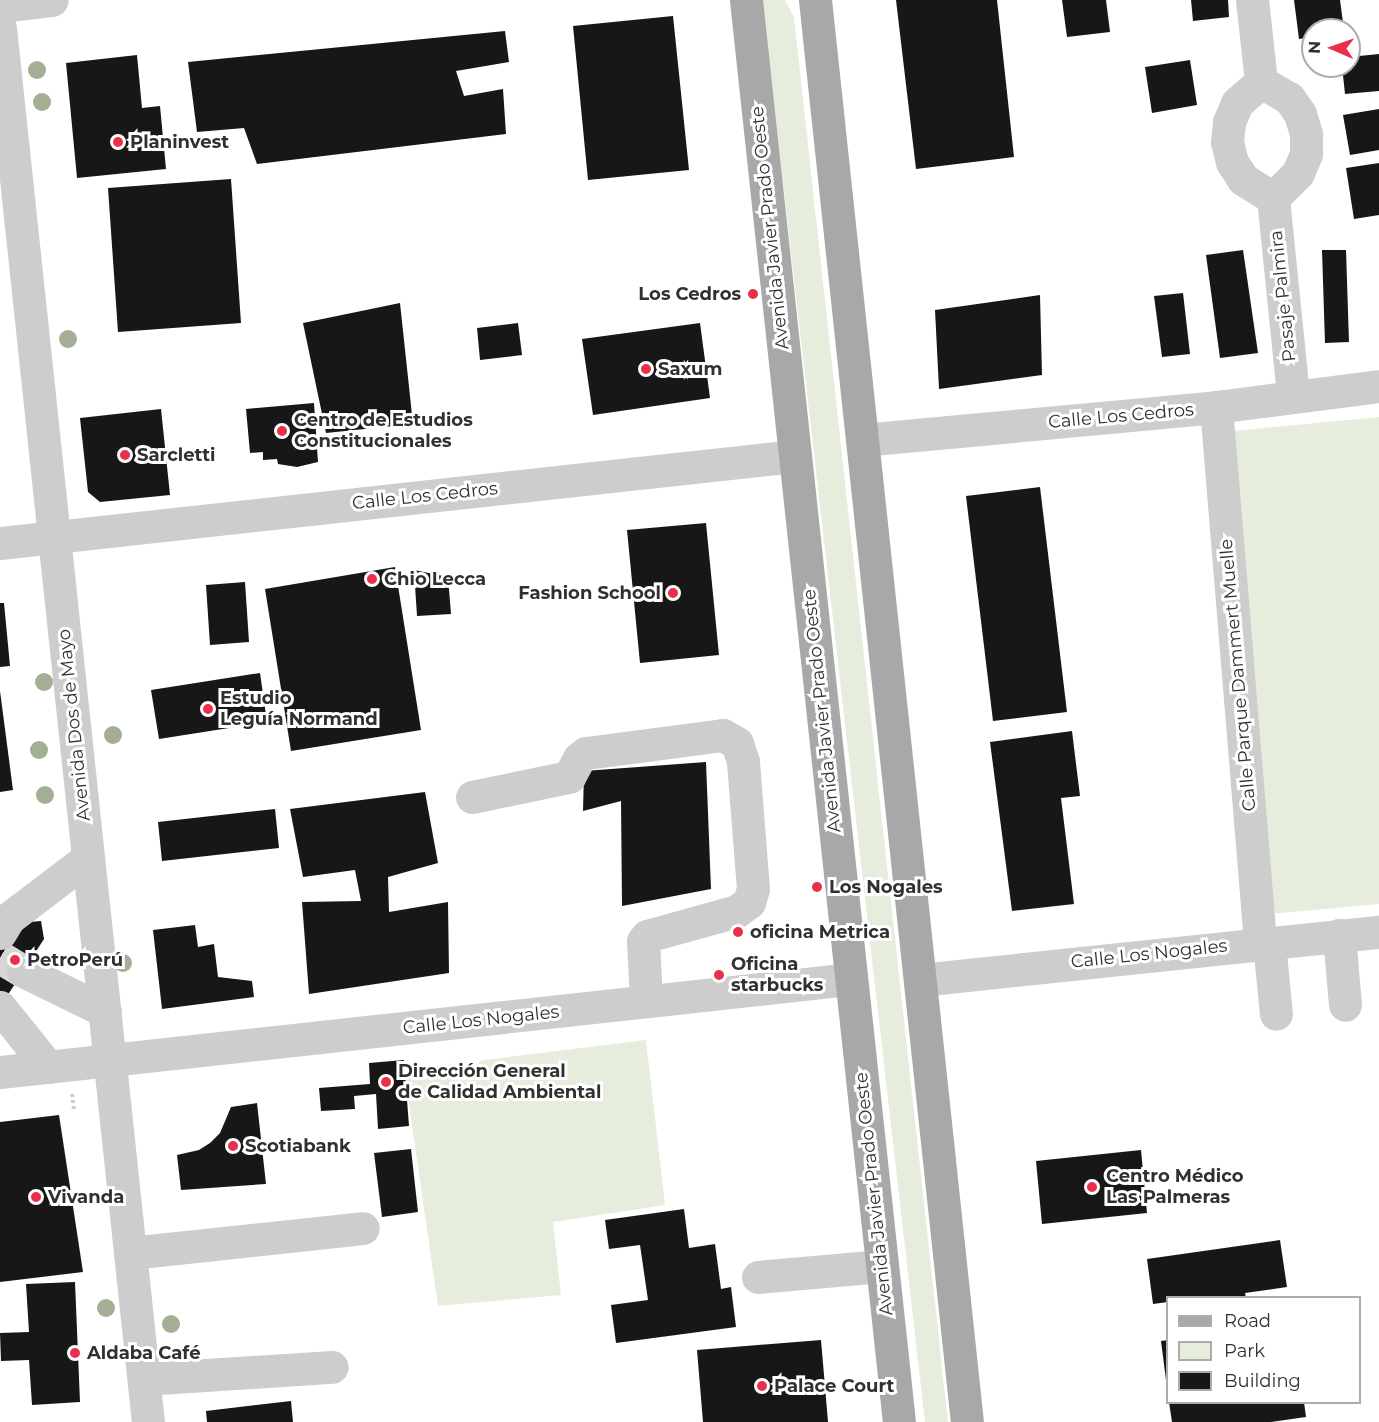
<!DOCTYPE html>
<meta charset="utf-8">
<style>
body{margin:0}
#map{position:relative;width:1379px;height:1422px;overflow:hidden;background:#fff;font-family:Montserrat,sans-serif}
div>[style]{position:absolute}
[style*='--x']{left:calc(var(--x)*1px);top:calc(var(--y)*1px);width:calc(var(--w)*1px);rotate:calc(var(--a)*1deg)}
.green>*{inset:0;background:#e7eddd}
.building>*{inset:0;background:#171717}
.minor-tunnel>*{height:33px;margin-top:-16.5px;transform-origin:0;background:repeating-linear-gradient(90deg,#d6d6d6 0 33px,transparent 0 49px)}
.path>*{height:4px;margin-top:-2px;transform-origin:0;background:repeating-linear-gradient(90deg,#cdcdcd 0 3px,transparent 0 6px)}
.minor>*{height:33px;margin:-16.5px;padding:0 16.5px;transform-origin:16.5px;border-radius:16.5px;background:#cdcdcd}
.major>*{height:33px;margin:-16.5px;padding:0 16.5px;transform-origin:16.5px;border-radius:16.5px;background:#a8a8a8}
.trees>*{width:18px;height:18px;margin:-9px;border-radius:50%;background:#a2af94}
.dots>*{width:16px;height:16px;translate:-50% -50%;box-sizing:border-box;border:3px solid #fff;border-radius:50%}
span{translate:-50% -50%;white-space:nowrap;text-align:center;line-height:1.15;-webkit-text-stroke:6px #fff;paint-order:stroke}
.poi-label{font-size:18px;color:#303030;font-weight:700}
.left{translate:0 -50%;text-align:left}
.right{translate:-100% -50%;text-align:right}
.street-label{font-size:18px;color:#303030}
.legend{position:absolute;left:1166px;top:1296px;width:195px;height:108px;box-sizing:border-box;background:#fff;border:2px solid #acacac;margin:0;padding:8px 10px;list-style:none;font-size:18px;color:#303030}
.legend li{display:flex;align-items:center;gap:12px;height:30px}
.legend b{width:30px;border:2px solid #acacac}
.north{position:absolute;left:1301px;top:18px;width:60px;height:60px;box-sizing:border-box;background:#fff;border:2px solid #acacac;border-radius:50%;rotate:272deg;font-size:16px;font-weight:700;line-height:24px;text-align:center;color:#303030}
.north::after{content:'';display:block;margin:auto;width:21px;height:27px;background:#e92f4b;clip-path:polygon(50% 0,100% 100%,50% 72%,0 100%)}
</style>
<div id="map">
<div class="green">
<div style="clip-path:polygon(762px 0,785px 0,794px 17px,948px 1422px,925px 1422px)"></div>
<div style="clip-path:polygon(1379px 417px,1379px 904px,1248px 916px,1203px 434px)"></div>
<div style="clip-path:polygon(646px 1040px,665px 1205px,553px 1222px,561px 1295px,438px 1306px,404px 1070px)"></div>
</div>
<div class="building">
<div style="clip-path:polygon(896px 0,997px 0,1014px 157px,916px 169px)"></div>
<div style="clip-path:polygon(1062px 0,1106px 0,1110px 32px,1067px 37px)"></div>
<div style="clip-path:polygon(1191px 0,1228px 0,1229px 17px,1193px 21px)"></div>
<div style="clip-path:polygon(1294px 0,1340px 0,1344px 30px,1313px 30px,1313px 37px,1299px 39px)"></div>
<div style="clip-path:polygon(673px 16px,689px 170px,588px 180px,573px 26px)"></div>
<div style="clip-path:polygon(505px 31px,509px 62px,456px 71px,464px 96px,503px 89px,506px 134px,257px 164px,244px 128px,197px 132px,188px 62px)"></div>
<div style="clip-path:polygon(1379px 54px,1379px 91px,1345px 94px,1342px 66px,1349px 66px,1349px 57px)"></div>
<div style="clip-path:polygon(137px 55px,142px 108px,160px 106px,166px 169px,77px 178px,66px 63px)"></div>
<div style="clip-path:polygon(1190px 60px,1197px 105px,1152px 113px,1145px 67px)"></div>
<div style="clip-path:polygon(1379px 109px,1379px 150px,1350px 155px,1343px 115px)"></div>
<div style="clip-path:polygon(1379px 163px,1379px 215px,1354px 219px,1346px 168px)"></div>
<div style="clip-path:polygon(231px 179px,241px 323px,118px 332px,108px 188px)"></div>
<div style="clip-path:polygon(1243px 250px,1258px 353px,1220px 358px,1206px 255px)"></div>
<div style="clip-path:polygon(1322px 250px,1346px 250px,1349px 342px,1325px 343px)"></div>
<div style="clip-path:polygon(1183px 293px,1190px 354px,1162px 357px,1154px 296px)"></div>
<div style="clip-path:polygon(1040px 295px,1042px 375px,939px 389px,935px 310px)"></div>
<div style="clip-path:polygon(400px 303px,413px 424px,326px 433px,303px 323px)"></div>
<div style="clip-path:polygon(518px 323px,522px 355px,480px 360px,477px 328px)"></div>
<div style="clip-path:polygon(700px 323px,710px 398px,593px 415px,582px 339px)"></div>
<div style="clip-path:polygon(314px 403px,318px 462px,297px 467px,278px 464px,277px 459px,263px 460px,263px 452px,250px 453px,246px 409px)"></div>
<div style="clip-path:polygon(161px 409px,170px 495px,100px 502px,88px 492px,80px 418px)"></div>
<div style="clip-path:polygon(1040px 487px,1067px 712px,993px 721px,966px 496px)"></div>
<div style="clip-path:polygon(706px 523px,719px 655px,640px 663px,627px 530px)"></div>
<div style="clip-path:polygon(395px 567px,421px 730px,291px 751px,265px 589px)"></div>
<div style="clip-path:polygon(414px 570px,448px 577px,451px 614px,417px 616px)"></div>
<div style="clip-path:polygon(245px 582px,249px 642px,210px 645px,206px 585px)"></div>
<div style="clip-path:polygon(0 603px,4px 603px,10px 666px,0 667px)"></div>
<div style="clip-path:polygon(260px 673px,267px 722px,159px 739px,151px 690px)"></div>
<div style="clip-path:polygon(0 691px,13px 790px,0 792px)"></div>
<div style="clip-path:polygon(1072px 731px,1080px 796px,1061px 798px,1074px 904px,1012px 911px,990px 742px)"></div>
<div style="clip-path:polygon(706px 762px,711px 889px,622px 906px,621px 801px,583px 811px,584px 771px)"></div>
<div style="clip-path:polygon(425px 792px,438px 863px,388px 877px,389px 912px,448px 902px,449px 973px,309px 994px,302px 902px,361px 901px,355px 870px,303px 877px,290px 809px)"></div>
<div style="clip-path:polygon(275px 809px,279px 848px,162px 861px,158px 822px)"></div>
<div style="clip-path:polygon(41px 921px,44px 939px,0 1007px,0 949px,16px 923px)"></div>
<div style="clip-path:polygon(195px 925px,198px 947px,214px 944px,218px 977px,252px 981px,254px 997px,162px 1009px,153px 930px)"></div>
<div style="clip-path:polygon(404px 1060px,409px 1126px,378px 1129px,376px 1094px,354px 1096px,355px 1109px,321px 1111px,319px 1088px,370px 1084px,369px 1063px)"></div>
<div style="clip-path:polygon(257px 1103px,266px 1184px,181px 1190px,177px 1155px,199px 1150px,210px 1143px,220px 1133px,231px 1107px)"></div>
<div style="clip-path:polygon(59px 1115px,83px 1272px,0 1282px,0 1122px)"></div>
<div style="clip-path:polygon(411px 1149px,418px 1212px,382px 1217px,374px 1153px)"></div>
<div style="clip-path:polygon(1141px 1150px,1147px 1213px,1042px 1224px,1036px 1161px)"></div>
<div style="clip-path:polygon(684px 1209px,689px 1248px,715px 1244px,721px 1289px,731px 1287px,736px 1327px,616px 1343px,611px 1305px,648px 1300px,640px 1245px,609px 1249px,605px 1220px)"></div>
<div style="clip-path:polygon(1280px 1240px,1287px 1287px,1245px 1293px,1246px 1298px,1168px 1298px,1168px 1302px,1153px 1304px,1147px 1259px)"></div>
<div style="clip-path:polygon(75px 1282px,80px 1402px,32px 1405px,29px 1360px,1px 1361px,0 1333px,29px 1332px,26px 1284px)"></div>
<div style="clip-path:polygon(821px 1340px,828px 1422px,703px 1422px,697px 1350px)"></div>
<div style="clip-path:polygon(1168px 1340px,1168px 1380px,1166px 1380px,1161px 1341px)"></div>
<div style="clip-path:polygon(291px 1401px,293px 1422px,207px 1422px,206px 1411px)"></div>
<div style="clip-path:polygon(1169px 1402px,1304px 1402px,1306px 1417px,1271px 1422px,1172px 1422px)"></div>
</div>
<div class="minor-tunnel">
<div style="--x:0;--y:957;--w:27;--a:31"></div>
</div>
<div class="path">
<div style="--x:72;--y:1094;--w:17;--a:83"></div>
</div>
<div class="minor">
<div style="--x:1252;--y:0;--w:82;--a:83.7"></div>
<div style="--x:0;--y:6;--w:52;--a:-6.6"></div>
<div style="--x:0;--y:28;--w:1402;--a:83.94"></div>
<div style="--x:1261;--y:82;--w:32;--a:30"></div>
<div style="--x:1289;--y:98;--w:19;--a:55"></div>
<div style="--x:1300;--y:114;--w:21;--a:73"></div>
<div style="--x:1306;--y:134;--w:20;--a:90"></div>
<div style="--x:1306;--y:154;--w:21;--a:113"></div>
<div style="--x:1298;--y:173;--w:35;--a:135"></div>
<div style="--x:1273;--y:198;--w:36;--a:-148"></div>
<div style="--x:1243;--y:179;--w:20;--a:-123"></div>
<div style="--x:1232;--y:162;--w:21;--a:-104"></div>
<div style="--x:1227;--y:142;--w:20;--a:-84"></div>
<div style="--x:1229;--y:122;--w:21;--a:-67"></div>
<div style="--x:1237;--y:103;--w:32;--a:-41"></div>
<div style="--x:1273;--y:198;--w:198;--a:84.2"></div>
<div style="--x:1216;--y:407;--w:537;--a:85.3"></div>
<div style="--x:862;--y:440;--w:356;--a:-5.3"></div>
<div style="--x:1216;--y:407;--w:164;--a:-7.3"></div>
<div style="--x:0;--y:543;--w:800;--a:-6.25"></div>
<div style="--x:472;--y:797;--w:99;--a:-11.7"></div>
<div style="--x:569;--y:777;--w:21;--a:-62"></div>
<div style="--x:579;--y:758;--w:9;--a:-36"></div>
<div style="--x:586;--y:753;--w:138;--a:-7.5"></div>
<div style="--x:723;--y:735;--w:16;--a:30"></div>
<div style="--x:737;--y:743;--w:20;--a:72"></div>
<div style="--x:743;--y:762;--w:127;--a:85.5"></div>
<div style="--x:753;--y:889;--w:14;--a:107"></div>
<div style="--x:749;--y:902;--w:15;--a:143"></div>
<div style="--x:737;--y:911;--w:93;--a:164.5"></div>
<div style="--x:647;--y:936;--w:6;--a:129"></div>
<div style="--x:643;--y:941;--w:60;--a:87.1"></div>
<div style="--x:0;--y:933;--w:17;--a:-59"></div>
<div style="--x:9;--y:918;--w:99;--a:-37.2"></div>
<div style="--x:1339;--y:935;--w:70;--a:85.1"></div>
<div style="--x:1269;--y:943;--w:71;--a:84.4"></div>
<div style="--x:23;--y:971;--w:91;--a:26"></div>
<div style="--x:920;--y:980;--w:462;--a:-6"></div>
<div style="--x:0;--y:1007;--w:77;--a:51.3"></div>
<div style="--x:0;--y:1072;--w:856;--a:-6.24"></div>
<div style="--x:130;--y:1253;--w:234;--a:-6.1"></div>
<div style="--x:758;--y:1277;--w:124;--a:-5.1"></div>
<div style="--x:144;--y:1379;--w:188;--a:-3.7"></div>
</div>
<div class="major">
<div style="--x:746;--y:0;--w:1430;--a:83.86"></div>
<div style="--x:815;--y:0;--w:1430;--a:83.9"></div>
</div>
<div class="trees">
<div style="left:37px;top:70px"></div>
<div style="left:42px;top:102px"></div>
<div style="left:68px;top:339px"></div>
<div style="left:44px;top:682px"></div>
<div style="left:113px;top:735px"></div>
<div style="left:39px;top:750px"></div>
<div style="left:45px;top:795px"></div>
<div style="left:123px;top:963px"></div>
<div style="left:106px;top:1308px"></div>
<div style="left:171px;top:1324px"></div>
</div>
<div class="dots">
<div style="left:118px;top:142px;background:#e92f4b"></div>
<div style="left:753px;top:294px;background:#e92f4b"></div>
<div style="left:646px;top:369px;background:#e92f4b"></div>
<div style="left:282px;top:431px;background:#e92f4b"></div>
<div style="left:125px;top:455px;background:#e92f4b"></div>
<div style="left:372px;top:579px;background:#e92f4b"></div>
<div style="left:673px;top:593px;background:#e92f4b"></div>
<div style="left:208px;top:709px;background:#e92f4b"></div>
<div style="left:817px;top:887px;background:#e92f4b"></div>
<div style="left:738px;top:932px;background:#e92f4b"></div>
<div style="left:15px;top:960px;background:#e92f4b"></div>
<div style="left:719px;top:975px;background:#e92f4b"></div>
<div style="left:386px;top:1082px;background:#e92f4b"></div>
<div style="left:233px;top:1146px;background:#e92f4b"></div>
<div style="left:1092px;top:1187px;background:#e92f4b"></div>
<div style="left:36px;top:1197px;background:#e92f4b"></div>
<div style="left:75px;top:1353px;background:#e92f4b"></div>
<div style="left:762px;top:1386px;background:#e92f4b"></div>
</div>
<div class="poi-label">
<span class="left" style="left:130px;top:142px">Planinvest</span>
<span class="right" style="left:741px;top:294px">Los Cedros</span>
<span class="left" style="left:658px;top:369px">Saxum</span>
<span class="left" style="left:294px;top:431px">Centro de Estudios<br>Constitucionales</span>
<span class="left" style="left:137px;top:455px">Sarcletti</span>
<span class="left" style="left:384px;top:579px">Chio Lecca</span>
<span class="right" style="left:661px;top:593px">Fashion School</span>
<span class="left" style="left:220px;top:709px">Estudio<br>Leguía Normand</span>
<span class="left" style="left:829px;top:887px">Los Nogales</span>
<span class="left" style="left:750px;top:932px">oficina Metrica</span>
<span class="left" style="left:27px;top:960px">PetroPerú</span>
<span class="left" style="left:731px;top:975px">Oficina<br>starbucks</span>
<span class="left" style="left:398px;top:1082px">Dirección General<br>de Calidad Ambiental</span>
<span class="left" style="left:245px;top:1146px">Scotiabank</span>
<span class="left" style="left:1106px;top:1187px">Centro Médico<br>Las Palmeras</span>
<span class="left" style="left:48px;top:1197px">Vivanda</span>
<span class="left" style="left:87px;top:1353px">Aldaba Café</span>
<span class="left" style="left:774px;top:1386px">Palace Court</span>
</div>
<div class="street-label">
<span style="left:770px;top:228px;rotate:-96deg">Avenida Javier Prado Oeste</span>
<span style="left:1283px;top:296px;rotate:-96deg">Pasaje Palmira</span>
<span style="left:1121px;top:416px;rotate:-5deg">Calle Los Cedros</span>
<span style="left:425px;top:496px;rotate:-6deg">Calle Los Cedros</span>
<span style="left:1238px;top:675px;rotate:-95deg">Calle Parque Dammert Muelle</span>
<span style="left:822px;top:711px;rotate:-96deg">Avenida Javier Prado Oeste</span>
<span style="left:74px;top:725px;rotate:-96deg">Avenida Dos de Mayo</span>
<span style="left:1149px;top:954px;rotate:-6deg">Calle Los Nogales</span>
<span style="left:481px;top:1020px;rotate:-6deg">Calle Los Nogales</span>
<span style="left:874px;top:1194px;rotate:-96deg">Avenida Javier Prado Oeste</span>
</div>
<ul class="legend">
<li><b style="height:8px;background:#a8a8a8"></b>Road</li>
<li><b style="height:16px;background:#e7eddd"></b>Park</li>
<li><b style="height:16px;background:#171717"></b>Building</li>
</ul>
<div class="north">N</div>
</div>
